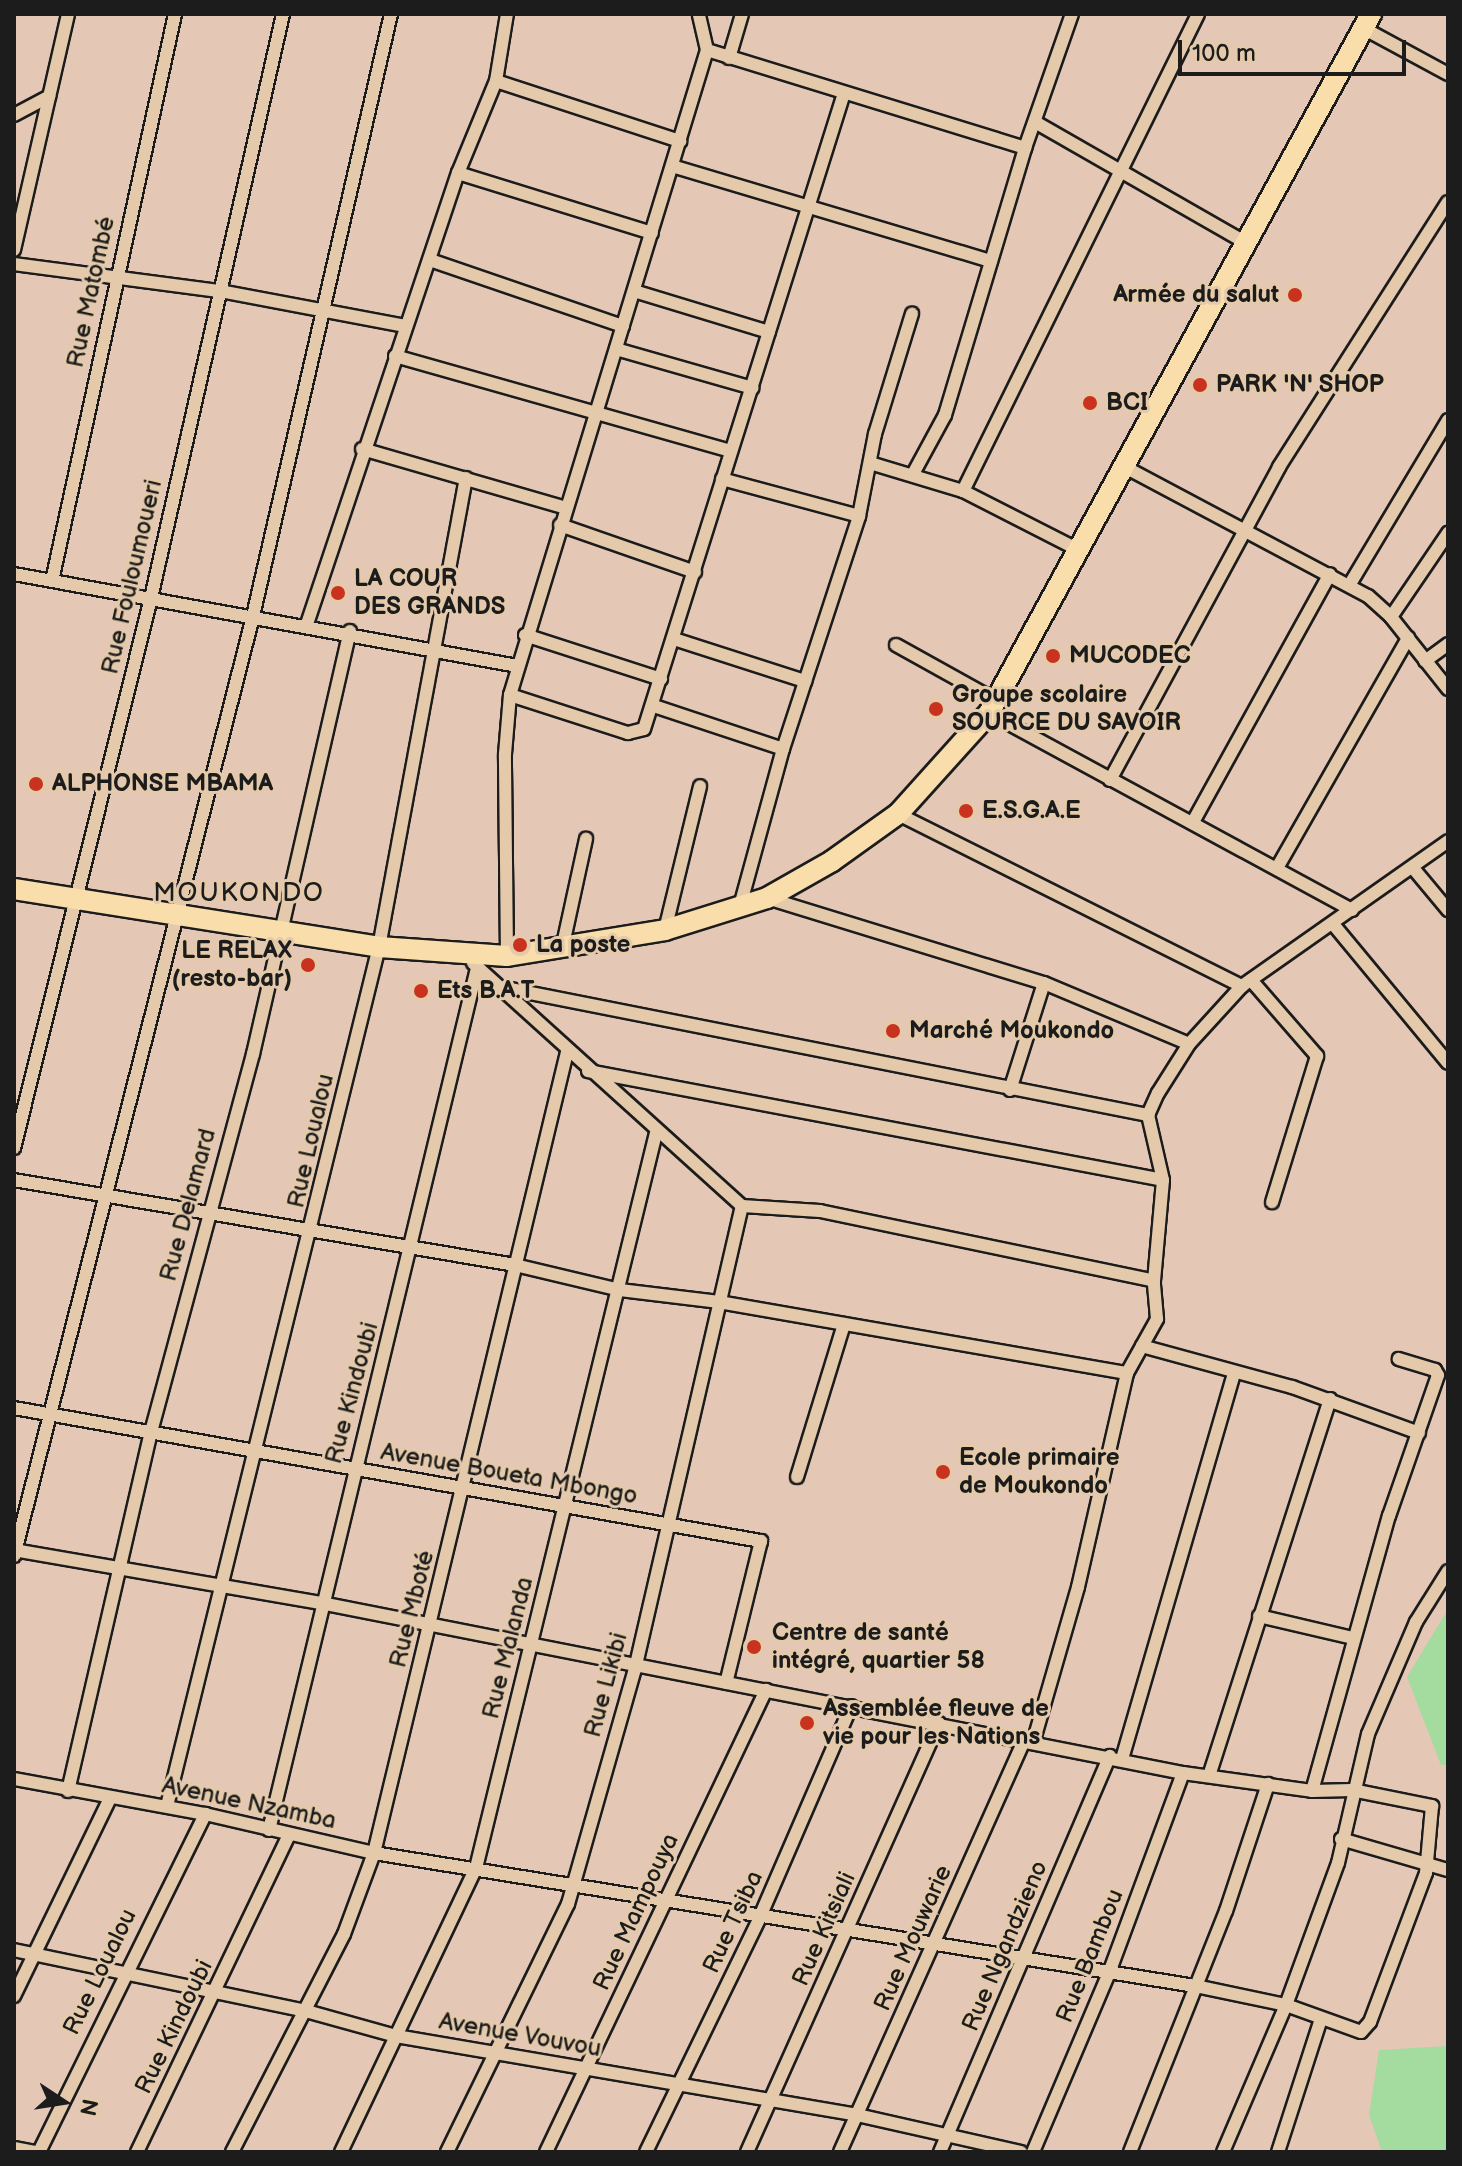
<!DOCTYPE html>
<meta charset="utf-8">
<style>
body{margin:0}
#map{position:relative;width:1462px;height:2166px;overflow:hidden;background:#e5c7b6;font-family:"Balsamiq Sans",sans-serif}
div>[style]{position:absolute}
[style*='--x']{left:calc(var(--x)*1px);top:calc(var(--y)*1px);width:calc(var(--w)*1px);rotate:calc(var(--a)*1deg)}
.green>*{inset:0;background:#a4db9e}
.roads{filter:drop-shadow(2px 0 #1c1c1c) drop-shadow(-2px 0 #1c1c1c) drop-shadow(0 2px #1c1c1c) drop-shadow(0 -2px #1c1c1c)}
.minor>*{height:12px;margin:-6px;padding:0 6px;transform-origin:6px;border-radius:6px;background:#e4caab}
.primary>*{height:20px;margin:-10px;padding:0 10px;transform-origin:10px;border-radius:10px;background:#f9deab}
.dots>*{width:22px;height:22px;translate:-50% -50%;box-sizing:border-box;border:4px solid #e4caab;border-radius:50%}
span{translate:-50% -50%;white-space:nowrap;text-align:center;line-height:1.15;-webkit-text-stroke:6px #e4caab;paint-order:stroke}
.street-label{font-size:24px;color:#1c1c1c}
.poi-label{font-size:24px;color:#1c1c1c;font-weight:700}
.right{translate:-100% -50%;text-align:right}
.left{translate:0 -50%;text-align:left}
.neighbourhood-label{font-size:26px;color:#1c1c1c;letter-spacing:2px}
.frame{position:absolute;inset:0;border:16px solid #1c1c1c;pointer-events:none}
.north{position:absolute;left:24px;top:2062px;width:80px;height:80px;-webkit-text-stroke:6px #e4caab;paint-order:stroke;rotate:102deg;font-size:22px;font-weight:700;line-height:32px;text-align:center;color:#1c1c1c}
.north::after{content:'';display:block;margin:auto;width:28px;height:36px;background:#1c1c1c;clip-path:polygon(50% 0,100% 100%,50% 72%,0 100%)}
.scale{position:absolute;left:1178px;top:40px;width:228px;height:36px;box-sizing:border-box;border:4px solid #1c1c1c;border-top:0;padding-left:10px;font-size:24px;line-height:28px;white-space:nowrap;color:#1c1c1c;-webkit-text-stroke:6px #e4caab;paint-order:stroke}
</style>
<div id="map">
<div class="green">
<div style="clip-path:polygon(1448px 1609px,1448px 1765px,1441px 1765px,1407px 1677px)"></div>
<div style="clip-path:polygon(1448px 2046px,1448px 2152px,1382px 2152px,1369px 2115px,1379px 2050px)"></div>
</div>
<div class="roads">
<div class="minor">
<div style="--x:1363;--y:28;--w:97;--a:28.4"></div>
<div style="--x:707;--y:50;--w:333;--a:17.1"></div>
<div style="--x:729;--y:58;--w:46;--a:-73.5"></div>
<div style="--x:496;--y:81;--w:194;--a:18.1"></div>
<div style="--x:14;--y:115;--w:40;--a:-28"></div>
<div style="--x:1035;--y:122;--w:240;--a:29.8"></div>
<div style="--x:672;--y:166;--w:333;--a:16.6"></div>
<div style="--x:458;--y:173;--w:203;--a:17.2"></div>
<div style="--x:14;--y:250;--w:242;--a:-77.1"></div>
<div style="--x:430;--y:260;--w:204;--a:18.9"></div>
<div style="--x:14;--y:264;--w:208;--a:7.5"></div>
<div style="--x:220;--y:291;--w:188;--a:10.7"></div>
<div style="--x:634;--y:291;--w:141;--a:16.9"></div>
<div style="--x:616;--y:349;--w:142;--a:15.9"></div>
<div style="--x:395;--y:356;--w:348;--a:15.8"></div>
<div style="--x:362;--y:449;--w:212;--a:16.1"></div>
<div style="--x:870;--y:463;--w:97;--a:16.8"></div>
<div style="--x:963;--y:491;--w:128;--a:27"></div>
<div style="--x:1123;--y:466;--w:277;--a:28"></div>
<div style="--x:1368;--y:596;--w:31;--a:42"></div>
<div style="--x:1391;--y:617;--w:92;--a:51.6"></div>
<div style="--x:913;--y:474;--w:67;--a:-61.5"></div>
<div style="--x:945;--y:415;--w:279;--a:-73.3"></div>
<div style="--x:1025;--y:148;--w:142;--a:-70.7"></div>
<div style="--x:722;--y:479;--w:142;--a:15.1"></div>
<div style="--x:963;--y:491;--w:532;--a:-63.77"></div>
<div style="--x:560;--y:525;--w:143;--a:19.2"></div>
<div style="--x:14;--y:574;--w:511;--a:10.36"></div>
<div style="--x:52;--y:581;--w:580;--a:-77.76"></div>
<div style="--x:1350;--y:584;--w:191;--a:-59.1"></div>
<div style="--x:1391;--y:617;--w:102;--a:-55.8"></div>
<div style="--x:307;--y:624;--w:476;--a:-71.5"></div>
<div style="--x:458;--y:173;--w:100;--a:-67.6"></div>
<div style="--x:496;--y:81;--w:68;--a:-80.7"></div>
<div style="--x:525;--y:635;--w:143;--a:17.9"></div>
<div style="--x:674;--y:639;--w:138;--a:17.8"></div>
<div style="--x:896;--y:645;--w:115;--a:29"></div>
<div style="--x:1425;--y:661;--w:29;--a:-36"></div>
<div style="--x:510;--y:695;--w:124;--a:17.9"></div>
<div style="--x:628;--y:733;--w:16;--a:-14"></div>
<div style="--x:644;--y:729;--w:667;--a:-72.54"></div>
<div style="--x:654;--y:706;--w:136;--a:18.4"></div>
<div style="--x:989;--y:713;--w:413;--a:28.5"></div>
<div style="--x:1110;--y:780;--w:356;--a:-61.6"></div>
<div style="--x:1279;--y:467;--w:314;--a:-57.5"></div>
<div style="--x:898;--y:814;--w:385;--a:26.6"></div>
<div style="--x:1193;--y:822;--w:283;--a:-61.1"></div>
<div style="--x:1277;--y:868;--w:265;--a:-60.3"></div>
<div style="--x:1413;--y:868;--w:55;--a:50.2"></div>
<div style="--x:767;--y:898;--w:290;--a:17.1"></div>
<div style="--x:1044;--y:983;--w:157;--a:22.8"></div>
<div style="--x:740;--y:906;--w:163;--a:-74.7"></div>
<div style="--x:783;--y:749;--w:245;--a:-71.9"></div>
<div style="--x:859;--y:516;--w:84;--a:-79"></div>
<div style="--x:875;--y:434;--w:126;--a:-72.9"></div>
<div style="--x:1333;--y:924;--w:180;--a:50.4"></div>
<div style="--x:665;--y:930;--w:148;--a:-76.3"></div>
<div style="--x:562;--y:949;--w:113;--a:-77.7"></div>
<div style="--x:507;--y:956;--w:202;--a:-90.6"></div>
<div style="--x:505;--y:754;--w:59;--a:-85.2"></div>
<div style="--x:510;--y:695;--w:674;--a:-73.02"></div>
<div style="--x:707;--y:50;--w:37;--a:-103"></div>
<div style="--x:473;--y:963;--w:363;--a:42.1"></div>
<div style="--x:742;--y:1206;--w:78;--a:3.7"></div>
<div style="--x:820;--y:1211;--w:341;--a:11.8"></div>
<div style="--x:1251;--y:980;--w:101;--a:49"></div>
<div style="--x:1317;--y:1056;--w:153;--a:107.1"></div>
<div style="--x:500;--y:987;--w:661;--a:11.17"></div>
<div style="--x:588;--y:1071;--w:585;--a:10.73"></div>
<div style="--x:1010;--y:1090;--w:112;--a:-72.4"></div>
<div style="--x:14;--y:1148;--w:567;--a:-76.01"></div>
<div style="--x:151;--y:598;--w:599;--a:-77.26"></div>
<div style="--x:14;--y:1180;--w:508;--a:9.63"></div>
<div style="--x:515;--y:1265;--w:108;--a:13.4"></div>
<div style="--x:620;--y:1290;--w:100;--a:6.9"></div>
<div style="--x:719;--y:1302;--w:414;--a:9.9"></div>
<div style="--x:1142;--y:1346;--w:156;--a:15.3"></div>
<div style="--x:1292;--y:1387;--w:135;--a:19.9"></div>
<div style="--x:14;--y:1408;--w:759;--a:10.1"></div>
<div style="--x:761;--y:1541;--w:146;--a:103.8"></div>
<div style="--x:797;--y:1477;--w:160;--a:-72.9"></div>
<div style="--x:14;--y:1550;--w:317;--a:9.8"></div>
<div style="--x:326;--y:1604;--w:874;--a:11.16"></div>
<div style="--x:1183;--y:1773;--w:130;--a:7.9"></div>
<div style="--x:1312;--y:1791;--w:40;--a:-1.4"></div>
<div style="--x:1352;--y:1790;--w:82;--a:11.3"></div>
<div style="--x:1432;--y:1806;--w:67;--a:95.1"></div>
<div style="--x:1426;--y:1873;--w:159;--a:110.6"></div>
<div style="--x:1370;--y:2022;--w:13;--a:132"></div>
<div style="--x:1361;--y:2032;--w:80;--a:-160.2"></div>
<div style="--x:1286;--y:2005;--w:93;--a:-168.2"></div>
<div style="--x:1195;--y:1986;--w:832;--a:-170.8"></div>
<div style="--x:374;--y:1853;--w:173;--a:-167"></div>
<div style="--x:205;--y:1814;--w:194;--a:-169.6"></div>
<div style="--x:14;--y:1556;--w:970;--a:-75.73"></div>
<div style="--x:253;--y:616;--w:618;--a:-77.09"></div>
<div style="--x:1259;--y:1616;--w:97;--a:13.2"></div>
<div style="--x:1033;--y:1743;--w:162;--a:-73.9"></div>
<div style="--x:1078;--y:1587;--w:220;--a:-77.1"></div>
<div style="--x:1127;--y:1373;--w:62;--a:-60.9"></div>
<div style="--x:1157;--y:1319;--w:38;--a:-95"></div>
<div style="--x:1154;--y:1281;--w:101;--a:-84.9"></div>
<div style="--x:1163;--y:1180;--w:67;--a:-103"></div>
<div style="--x:1148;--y:1115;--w:24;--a:-66"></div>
<div style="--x:1158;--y:1093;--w:58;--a:-57.7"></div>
<div style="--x:1189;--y:1044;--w:79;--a:-47.6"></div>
<div style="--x:1242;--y:986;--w:252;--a:-35.1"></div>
<div style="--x:1122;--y:1759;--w:402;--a:-73.8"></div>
<div style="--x:1209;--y:1776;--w:396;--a:-72.2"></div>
<div style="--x:68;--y:1791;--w:368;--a:-77"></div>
<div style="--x:151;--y:1432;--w:392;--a:-74.9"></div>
<div style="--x:253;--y:1054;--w:434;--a:-77.1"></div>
<div style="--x:1312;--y:1791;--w:286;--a:-74.4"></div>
<div style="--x:1389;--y:1516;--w:149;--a:-70.8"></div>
<div style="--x:1438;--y:1375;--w:6;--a:-121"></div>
<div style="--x:1435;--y:1370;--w:38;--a:-163"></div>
<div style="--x:167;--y:1806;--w:885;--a:-76.14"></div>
<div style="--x:379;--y:947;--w:477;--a:-79.5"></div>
<div style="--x:269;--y:1830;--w:887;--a:-76.43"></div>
<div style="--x:1341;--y:1839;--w:111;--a:16.2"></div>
<div style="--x:14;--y:1950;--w:298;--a:11.8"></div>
<div style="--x:306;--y:2011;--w:93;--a:15.5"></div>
<div style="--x:396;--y:2036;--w:468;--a:9.7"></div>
<div style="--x:857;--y:2115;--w:168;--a:12.7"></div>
<div style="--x:14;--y:1996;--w:220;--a:-64.1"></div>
<div style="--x:14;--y:2148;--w:21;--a:11"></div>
<div style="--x:39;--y:2152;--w:377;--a:-63.8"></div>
<div style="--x:137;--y:2152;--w:352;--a:-64.4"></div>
<div style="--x:232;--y:2152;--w:245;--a:-62.8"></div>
<div style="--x:344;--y:1934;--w:86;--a:-69.7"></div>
<div style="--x:374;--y:1853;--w:824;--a:-76.45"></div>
<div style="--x:341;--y:2152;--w:314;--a:-64.6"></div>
<div style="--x:476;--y:1868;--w:757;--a:-76.24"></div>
<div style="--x:447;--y:2152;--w:276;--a:-64"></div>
<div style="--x:568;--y:1904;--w:244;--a:-74.1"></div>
<div style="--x:635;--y:1669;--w:475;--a:-77"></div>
<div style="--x:546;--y:2152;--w:512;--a:-64.54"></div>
<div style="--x:646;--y:2152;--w:259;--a:-64.1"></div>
<div style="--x:759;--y:1919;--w:232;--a:-66.6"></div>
<div style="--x:747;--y:2152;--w:470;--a:-65.9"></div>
<div style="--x:840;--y:2152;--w:450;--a:-65.9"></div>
<div style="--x:940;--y:2152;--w:431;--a:-66.8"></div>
<div style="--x:1033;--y:2152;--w:194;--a:-67"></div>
<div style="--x:1109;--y:1973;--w:213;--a:-69.7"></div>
<div style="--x:1130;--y:2152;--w:259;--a:-68.3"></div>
<div style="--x:1226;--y:1911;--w:134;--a:-71.7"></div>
<div style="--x:1223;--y:2152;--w:160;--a:-66.8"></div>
<div style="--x:1286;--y:2005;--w:151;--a:-69.9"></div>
<div style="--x:1338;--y:1863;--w:132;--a:-76.9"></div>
<div style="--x:1368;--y:1734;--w:122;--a:-66.8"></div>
<div style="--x:1416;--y:1622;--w:60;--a:-57.9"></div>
<div style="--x:1278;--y:2152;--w:140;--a:-72.1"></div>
</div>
<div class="primary">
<div style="--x:14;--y:889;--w:370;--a:9"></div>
<div style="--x:379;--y:947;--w:128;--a:4"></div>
<div style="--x:507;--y:956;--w:160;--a:-9.3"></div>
<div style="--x:665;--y:930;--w:107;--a:-17.4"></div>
<div style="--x:767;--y:898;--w:75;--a:-29.6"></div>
<div style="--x:832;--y:861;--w:81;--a:-35.5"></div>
<div style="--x:898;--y:814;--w:136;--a:-48"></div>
<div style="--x:989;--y:713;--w:797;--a:-61.34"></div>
</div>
</div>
<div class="dots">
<div style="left:1295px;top:295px;background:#c8321e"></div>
<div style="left:1200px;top:385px;background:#c8321e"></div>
<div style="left:1090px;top:403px;background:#c8321e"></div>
<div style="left:338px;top:593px;background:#c8321e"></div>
<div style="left:1053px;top:656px;background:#c8321e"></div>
<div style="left:936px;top:709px;background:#c8321e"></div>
<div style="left:36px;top:784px;background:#c8321e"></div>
<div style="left:966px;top:811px;background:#c8321e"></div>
<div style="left:520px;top:945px;background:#c8321e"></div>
<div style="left:308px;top:965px;background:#c8321e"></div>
<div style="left:421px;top:991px;background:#c8321e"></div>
<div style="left:893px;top:1031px;background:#c8321e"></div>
<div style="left:943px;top:1472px;background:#c8321e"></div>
<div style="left:754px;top:1647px;background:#c8321e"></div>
<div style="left:807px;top:1723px;background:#c8321e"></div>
</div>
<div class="street-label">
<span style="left:91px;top:292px;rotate:-78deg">Rue Matombé</span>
<span style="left:132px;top:577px;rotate:-77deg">Rue Fouloumoueri</span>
<span style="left:311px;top:1141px;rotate:-77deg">Rue Loualou</span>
<span style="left:188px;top:1205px;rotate:-75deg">Rue Delamard</span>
<span style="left:352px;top:1393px;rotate:-75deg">Rue Kindoubi</span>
<span style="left:509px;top:1474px;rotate:10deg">Avenue Boueta Mbongo</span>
<span style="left:412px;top:1609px;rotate:-76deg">Rue Mboté</span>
<span style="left:508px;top:1648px;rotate:-76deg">Rue Malanda</span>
<span style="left:606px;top:1685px;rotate:-75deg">Rue Likibi</span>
<span style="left:249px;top:1803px;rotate:12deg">Avenue Nzamba</span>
<span style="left:636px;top:1912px;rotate:-65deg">Rue Mampouya</span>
<span style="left:733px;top:1922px;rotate:-65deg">Rue Tsiba</span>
<span style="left:824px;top:1929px;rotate:-66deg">Rue Kitsiali</span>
<span style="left:913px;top:1938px;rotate:-66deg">Rue Mouwarie</span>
<span style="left:1005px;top:1946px;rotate:-67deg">Rue Ngandzieno</span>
<span style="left:1090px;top:1956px;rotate:-68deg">Rue Bambou</span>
<span style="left:100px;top:1972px;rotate:-64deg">Rue Loualou</span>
<span style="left:174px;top:2027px;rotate:-64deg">Rue Kindoubi</span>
<span style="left:520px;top:2035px;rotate:10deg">Avenue Vouvou</span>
</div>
<div class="poi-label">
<span class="right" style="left:1279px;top:295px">Armée du salut</span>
<span class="left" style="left:1216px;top:385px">PARK 'N' SHOP</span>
<span class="left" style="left:1106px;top:403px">BCI</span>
<span class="left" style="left:354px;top:593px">LA COUR<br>DES GRANDS</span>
<span class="left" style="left:1069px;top:656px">MUCODEC</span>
<span class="left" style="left:952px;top:709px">Groupe scolaire<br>SOURCE DU SAVOIR</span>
<span class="left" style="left:52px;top:784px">ALPHONSE MBAMA</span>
<span class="left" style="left:982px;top:811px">E.S.G.A.E</span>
<span class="left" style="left:536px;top:945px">La poste</span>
<span class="right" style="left:292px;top:965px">LE RELAX<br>(resto-bar)</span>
<span class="left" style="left:437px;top:991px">Ets B.A.T</span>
<span class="left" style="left:909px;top:1031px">Marché Moukondo</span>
<span class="left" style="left:959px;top:1472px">Ecole primaire<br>de Moukondo</span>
<span class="left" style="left:772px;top:1647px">Centre de santé<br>intégré, quartier 58</span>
<span class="left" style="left:823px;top:1723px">Assemblée fleuve de<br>vie pour les Nations</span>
</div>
<div class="neighbourhood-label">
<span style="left:239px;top:894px">MOUKONDO</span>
</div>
<div class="frame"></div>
<div class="north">N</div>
<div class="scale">100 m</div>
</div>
